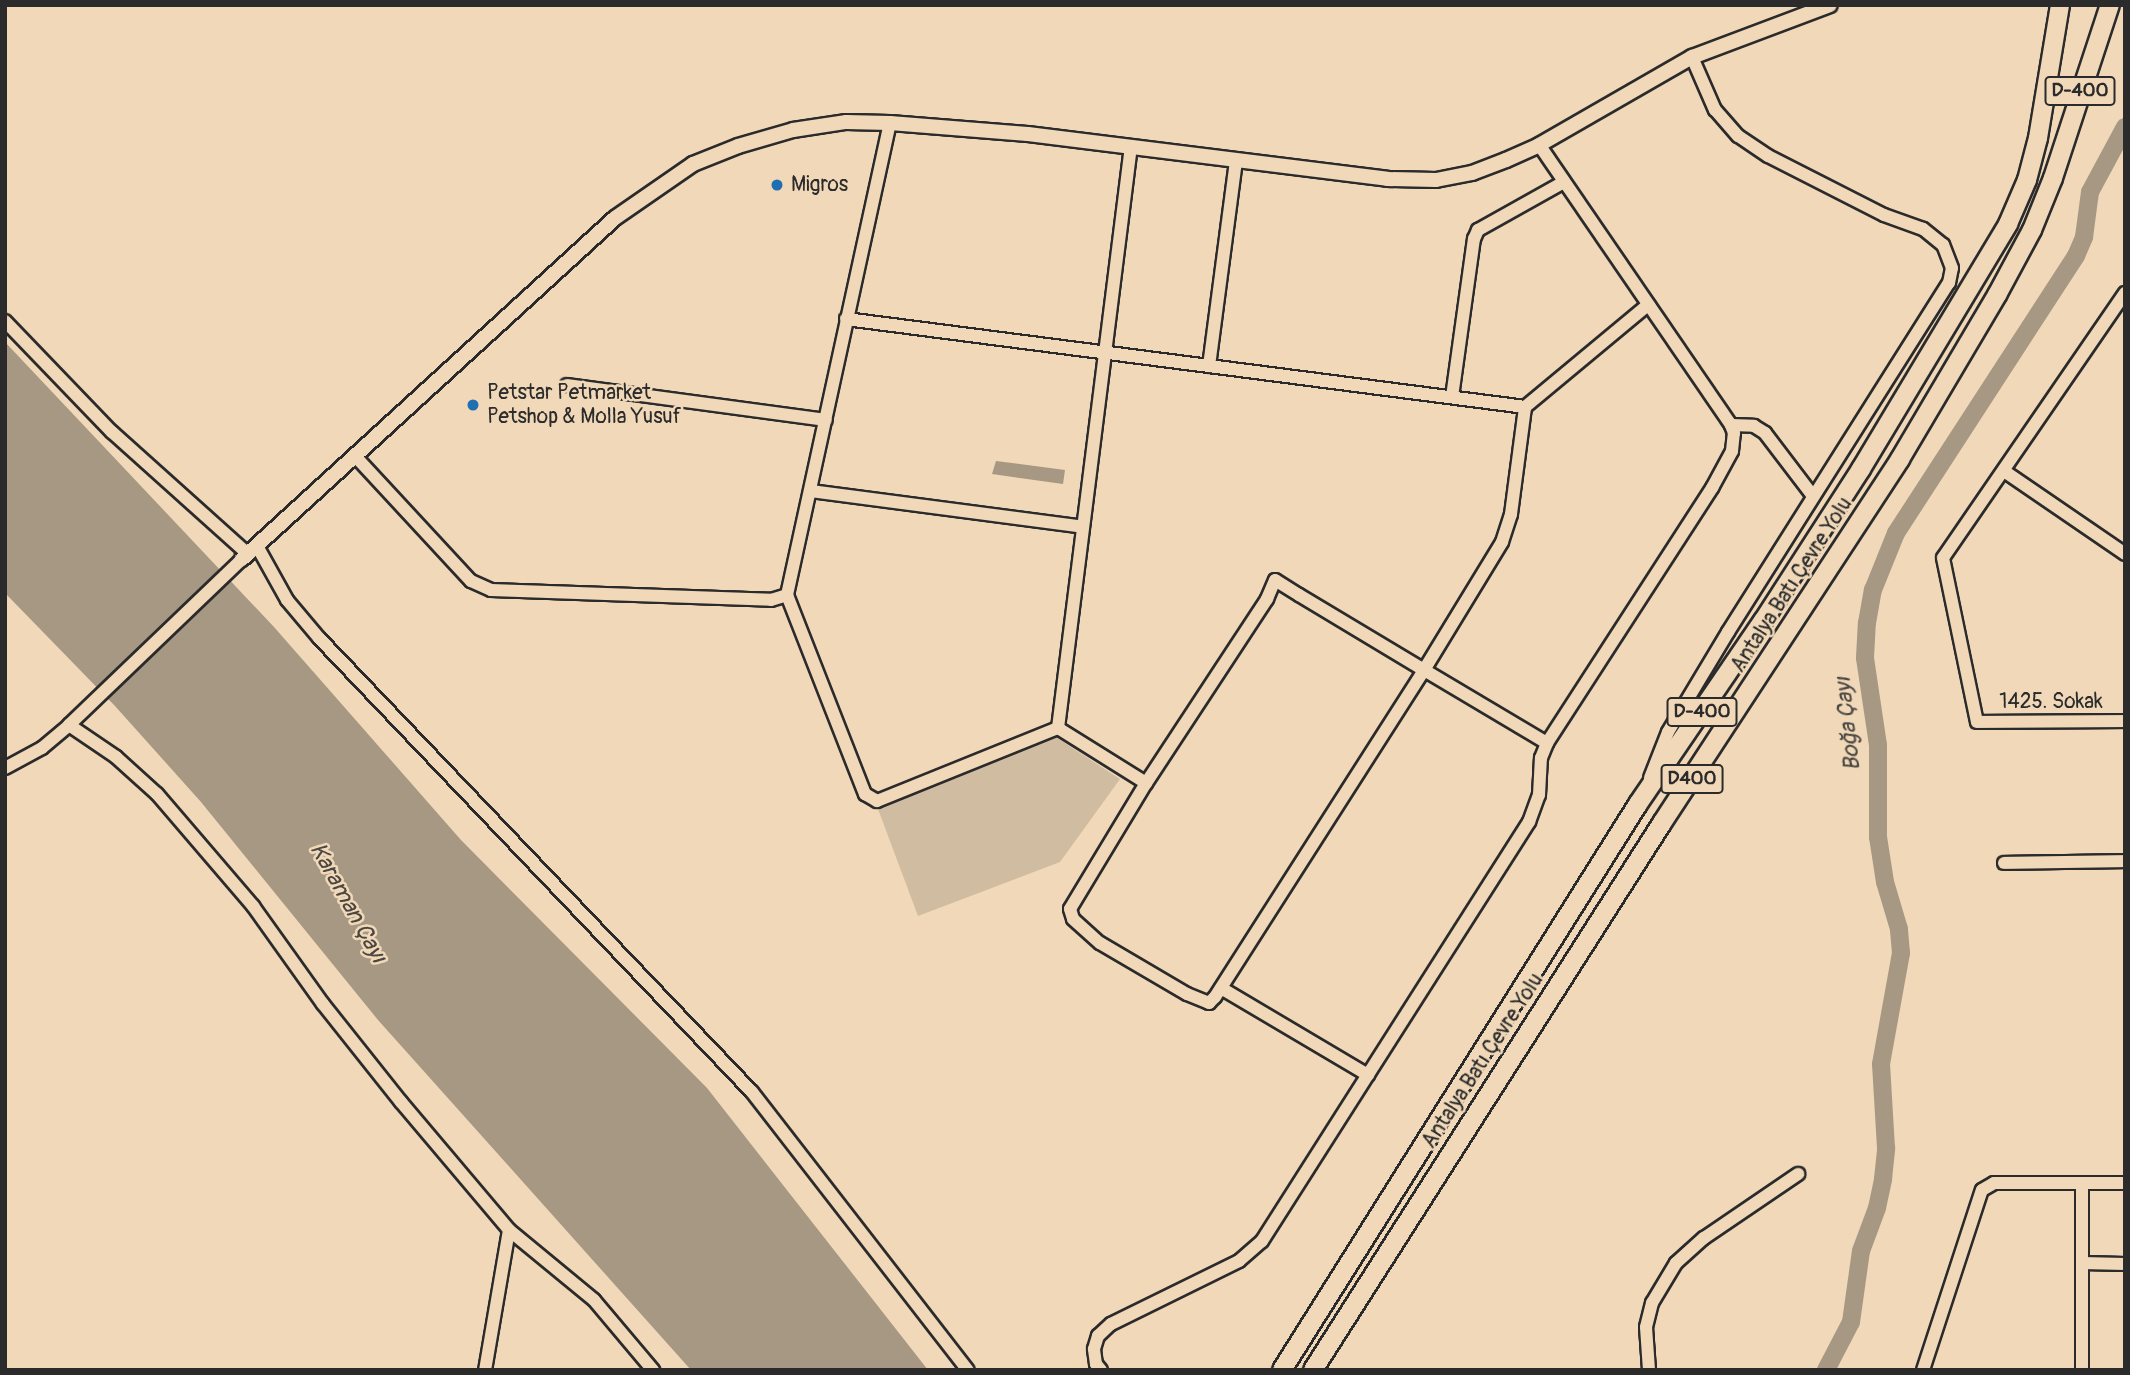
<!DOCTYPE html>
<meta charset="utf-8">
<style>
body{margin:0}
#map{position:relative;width:2130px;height:1375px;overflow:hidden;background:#f0d8b8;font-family:Pangolin,sans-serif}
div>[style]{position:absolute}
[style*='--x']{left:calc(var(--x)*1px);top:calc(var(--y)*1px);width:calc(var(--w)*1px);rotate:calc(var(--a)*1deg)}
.green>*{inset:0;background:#d0bca0}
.water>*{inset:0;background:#a79884}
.river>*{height:18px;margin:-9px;padding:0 9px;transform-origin:9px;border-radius:9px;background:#a79884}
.roads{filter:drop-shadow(2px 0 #2b2b2b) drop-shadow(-2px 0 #2b2b2b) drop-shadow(0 2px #2b2b2b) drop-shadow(0 -2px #2b2b2b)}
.minor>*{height:12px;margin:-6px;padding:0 6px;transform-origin:6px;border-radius:6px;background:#f0d8b8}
.major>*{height:14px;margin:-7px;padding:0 7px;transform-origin:7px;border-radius:7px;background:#f0d8b8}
.highway>*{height:18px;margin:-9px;padding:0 9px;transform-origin:9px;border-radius:9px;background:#f0d8b8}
.dots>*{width:19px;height:19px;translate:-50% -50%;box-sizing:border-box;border:4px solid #f0d8b8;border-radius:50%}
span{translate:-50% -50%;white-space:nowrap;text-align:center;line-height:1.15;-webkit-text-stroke:5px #f0d8b8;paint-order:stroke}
.shield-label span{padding:2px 5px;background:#f0d8b8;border:2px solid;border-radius:5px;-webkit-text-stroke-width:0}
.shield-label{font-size:19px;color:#2b2b2b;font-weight:700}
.poi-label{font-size:21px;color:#2b2b2b}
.left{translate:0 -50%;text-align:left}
.street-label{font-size:21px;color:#2b2b2b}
.water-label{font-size:23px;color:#4a4641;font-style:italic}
.frame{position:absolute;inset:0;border:7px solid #2b2b2b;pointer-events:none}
</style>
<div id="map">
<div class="green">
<div style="clip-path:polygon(1054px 736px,1120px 779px,1060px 862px,918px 916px,878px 809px)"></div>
</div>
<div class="water">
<div style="clip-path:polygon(5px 342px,274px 627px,461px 840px,707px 1088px,928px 1370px,691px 1370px,378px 1020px,201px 802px,115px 706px,5px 593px)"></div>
<div style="clip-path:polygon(996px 461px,1065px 470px,1063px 484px,992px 474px)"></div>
</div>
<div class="river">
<div style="--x:1826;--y:1370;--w:54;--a:-62.5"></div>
<div style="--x:1851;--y:1322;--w:72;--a:-82"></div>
<div style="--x:1861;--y:1251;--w:46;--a:-69.6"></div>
<div style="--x:1877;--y:1208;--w:30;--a:-78"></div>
<div style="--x:1883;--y:1179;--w:31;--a:-84"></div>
<div style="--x:1886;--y:1148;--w:84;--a:-93.4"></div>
<div style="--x:1881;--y:1064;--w:113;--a:-79.8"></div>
<div style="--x:1901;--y:953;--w:24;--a:-95"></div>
<div style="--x:1899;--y:929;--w:49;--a:-106.6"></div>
<div style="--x:1885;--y:882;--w:46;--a:-98.8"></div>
<div style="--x:1878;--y:837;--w:92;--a:-90"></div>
<div style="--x:1878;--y:745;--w:88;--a:-98.5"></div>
<div style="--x:1865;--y:658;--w:35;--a:-87"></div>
<div style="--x:1867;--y:623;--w:34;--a:-80"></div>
<div style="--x:1873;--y:590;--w:61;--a:-68"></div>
<div style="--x:1896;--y:533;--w:330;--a:-57"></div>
<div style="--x:2076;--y:256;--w:21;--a:-67"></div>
<div style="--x:2084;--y:237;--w:45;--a:-82.4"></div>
<div style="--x:2090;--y:192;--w:74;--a:-61.7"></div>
</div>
<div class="roads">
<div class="minor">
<div style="--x:1131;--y:146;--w:587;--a:97.15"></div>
<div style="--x:1058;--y:728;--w:104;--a:32"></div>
<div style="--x:2125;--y:293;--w:321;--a:124.5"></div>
<div style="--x:1943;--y:558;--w:167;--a:78.3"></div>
<div style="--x:1977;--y:722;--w:148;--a:-0.4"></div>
<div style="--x:846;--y:319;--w:685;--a:7.38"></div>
<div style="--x:5;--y:321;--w:154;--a:46.1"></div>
<div style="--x:112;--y:432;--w:183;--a:41.9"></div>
<div style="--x:1209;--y:366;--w:208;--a:-82.5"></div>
<div style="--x:567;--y:385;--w:261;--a:7.7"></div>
<div style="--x:1452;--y:397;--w:160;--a:-82.1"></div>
<div style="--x:1474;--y:239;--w:10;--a:-66"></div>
<div style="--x:1478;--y:230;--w:98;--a:-29.2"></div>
<div style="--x:1731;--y:425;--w:23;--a:2"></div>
<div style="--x:1754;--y:426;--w:13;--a:32"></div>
<div style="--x:1765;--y:433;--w:79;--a:52.7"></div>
<div style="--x:356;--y:457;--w:169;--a:47.2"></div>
<div style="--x:471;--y:581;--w:22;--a:24"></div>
<div style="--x:491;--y:590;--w:280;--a:2"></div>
<div style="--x:771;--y:600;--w:17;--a:-17"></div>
<div style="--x:787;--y:595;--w:483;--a:-77.7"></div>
<div style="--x:2004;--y:471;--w:147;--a:34.4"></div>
<div style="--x:811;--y:491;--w:274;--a:7.5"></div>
<div style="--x:257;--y:546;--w:62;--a:60.9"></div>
<div style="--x:287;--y:600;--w:50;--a:49.9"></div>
<div style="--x:319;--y:638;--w:627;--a:46.36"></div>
<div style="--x:752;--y:1092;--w:352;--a:52.2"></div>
<div style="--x:787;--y:595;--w:214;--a:68.6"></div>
<div style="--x:865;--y:794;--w:14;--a:30"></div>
<div style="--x:877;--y:801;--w:195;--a:-22"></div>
<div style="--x:69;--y:725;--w:57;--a:34.2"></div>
<div style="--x:116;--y:757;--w:55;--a:42.1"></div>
<div style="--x:157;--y:794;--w:148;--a:49.4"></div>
<div style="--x:253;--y:906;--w:120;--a:54.5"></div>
<div style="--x:323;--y:1004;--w:125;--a:51.5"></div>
<div style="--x:401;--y:1102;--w:167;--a:49.8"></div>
<div style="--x:509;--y:1230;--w:142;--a:99.7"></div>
<div style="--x:1547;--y:743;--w:143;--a:-149.3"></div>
<div style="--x:1424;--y:670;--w:146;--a:-149"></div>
<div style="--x:1299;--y:595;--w:28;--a:-148"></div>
<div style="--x:1275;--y:580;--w:21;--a:113"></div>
<div style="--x:1267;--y:599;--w:220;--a:123.3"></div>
<div style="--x:1146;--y:783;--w:147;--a:121.1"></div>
<div style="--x:1070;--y:909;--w:10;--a:73"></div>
<div style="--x:1073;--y:919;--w:36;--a:42"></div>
<div style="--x:1100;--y:943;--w:101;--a:30.4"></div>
<div style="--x:1187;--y:994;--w:24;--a:22"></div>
<div style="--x:1209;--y:1003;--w:8;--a:-45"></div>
<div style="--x:1215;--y:997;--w:388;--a:-57.4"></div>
<div style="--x:1424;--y:670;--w:150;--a:-58.6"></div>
<div style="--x:1502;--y:542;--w:29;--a:-72"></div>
<div style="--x:1511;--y:514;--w:108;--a:-82.5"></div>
<div style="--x:1525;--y:407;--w:160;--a:-39.7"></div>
<div style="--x:5;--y:768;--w:42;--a:-28.4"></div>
<div style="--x:42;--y:748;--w:35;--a:-40"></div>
<div style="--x:69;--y:725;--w:240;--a:-43.8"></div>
<div style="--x:1650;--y:778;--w:49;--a:-68.6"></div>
<div style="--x:1668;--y:732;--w:117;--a:-59"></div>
<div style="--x:1728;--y:632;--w:413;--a:-57.7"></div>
<div style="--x:1949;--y:283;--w:15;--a:-79"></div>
<div style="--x:1952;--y:268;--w:25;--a:-111"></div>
<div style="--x:1943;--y:245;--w:26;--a:-141"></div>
<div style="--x:1923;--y:229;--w:41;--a:-160.3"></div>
<div style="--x:1884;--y:215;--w:130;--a:-153"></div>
<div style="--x:1768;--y:156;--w:36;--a:-146"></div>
<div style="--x:1738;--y:136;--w:35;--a:-131"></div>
<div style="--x:1715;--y:110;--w:58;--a:-113.5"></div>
<div style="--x:2004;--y:863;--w:121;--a:-0.9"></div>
<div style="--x:1221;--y:988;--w:171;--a:30.6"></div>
<div style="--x:2082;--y:1183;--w:187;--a:90"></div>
<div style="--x:509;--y:1230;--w:110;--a:39.5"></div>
<div style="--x:594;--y:1300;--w:92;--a:49.9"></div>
<div style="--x:2082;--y:1263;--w:43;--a:1.3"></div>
<div style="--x:1101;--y:1370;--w:8;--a:-130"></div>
<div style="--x:1096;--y:1364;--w:15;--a:-98"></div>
<div style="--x:1094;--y:1349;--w:14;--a:-73"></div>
<div style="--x:1098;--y:1336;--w:18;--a:-43"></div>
<div style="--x:1111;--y:1324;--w:143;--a:-26.2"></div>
<div style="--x:1239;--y:1261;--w:30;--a:-41"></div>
<div style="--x:1262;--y:1241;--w:497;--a:-57.5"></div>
<div style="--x:1529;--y:822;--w:29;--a:-70"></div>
<div style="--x:1539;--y:795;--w:37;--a:-87"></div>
<div style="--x:1541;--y:758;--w:16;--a:-68"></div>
<div style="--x:1547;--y:743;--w:304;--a:-57.1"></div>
<div style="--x:1712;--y:488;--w:42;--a:-61.6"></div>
<div style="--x:1732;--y:451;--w:18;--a:-84"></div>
<div style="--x:1734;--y:433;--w:9;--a:-111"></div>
<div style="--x:1731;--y:425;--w:340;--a:-124.4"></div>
<div style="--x:1649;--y:1370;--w:43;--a:-94"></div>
<div style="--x:1646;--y:1327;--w:25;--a:-76"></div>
<div style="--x:1652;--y:1303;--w:47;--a:-59"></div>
<div style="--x:1676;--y:1263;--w:38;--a:-42"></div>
<div style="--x:1704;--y:1238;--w:114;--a:-34.2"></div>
<div style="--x:1923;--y:1370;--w:189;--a:-71.9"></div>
<div style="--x:1982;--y:1190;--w:14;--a:-30"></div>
<div style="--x:1994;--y:1183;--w:131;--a:0"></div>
</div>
<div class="major">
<div style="--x:242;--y:559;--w:505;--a:-42.43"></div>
<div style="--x:615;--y:218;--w:95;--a:-34.7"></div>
<div style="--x:693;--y:164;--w:48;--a:-21.8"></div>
<div style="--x:738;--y:146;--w:57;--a:-16.2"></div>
<div style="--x:793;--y:130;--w:54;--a:-8.6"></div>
<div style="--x:846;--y:122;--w:44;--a:1.3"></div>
<div style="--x:890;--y:123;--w:138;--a:4.6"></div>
<div style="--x:1028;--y:134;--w:362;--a:7.1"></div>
<div style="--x:1387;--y:179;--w:49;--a:1.2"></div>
<div style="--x:1436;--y:180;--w:37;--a:-11"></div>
<div style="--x:1472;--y:173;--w:36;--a:-21"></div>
<div style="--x:1506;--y:160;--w:36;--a:-24"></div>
<div style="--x:1539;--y:145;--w:177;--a:-29.9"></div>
<div style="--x:1692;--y:57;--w:147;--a:-20.6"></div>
</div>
<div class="highway">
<div style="--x:1282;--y:1370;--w:669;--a:-57.83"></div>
<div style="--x:1638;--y:804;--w:222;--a:-55.7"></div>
<div style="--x:1763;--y:621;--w:181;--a:-57.2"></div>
<div style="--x:1861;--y:469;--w:286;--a:-59"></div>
<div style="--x:2008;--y:224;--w:48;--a:-66.6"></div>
<div style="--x:2027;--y:180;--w:43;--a:-75.3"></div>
<div style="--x:2038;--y:138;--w:135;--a:-80.6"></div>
<div style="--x:1313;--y:1370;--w:649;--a:-57.46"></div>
<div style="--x:1662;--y:823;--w:435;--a:-56.8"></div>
<div style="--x:1900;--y:459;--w:191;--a:-59.4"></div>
<div style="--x:1997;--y:295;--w:74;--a:-61.7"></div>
<div style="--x:2032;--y:230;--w:56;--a:-68"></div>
<div style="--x:2053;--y:178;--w:182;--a:-71.8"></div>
</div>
</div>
<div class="dots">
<div style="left:777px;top:185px;background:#1f6fb2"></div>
<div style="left:473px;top:405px;background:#1f6fb2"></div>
</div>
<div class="shield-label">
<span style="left:2080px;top:91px">D-400</span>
<span style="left:1702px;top:712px">D-400</span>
<span style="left:1692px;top:779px">D400</span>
</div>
<div class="poi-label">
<span class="left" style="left:791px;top:185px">Migros</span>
<span class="left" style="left:487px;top:405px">Petstar Petmarket<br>Petshop &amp; Molla Yusuf</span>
</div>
<div class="street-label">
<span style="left:1792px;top:585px;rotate:-57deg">Antalya Batı Çevre Yolu</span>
<span style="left:2051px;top:702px">1425. Sokak</span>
<span style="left:1483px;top:1061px;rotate:-57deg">Antalya Batı Çevre Yolu</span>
</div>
<div class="water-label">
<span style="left:1848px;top:724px;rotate:-96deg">Boğa Çayı</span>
<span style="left:348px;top:903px;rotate:61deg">Karaman Çayı</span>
</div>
<div class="frame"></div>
</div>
